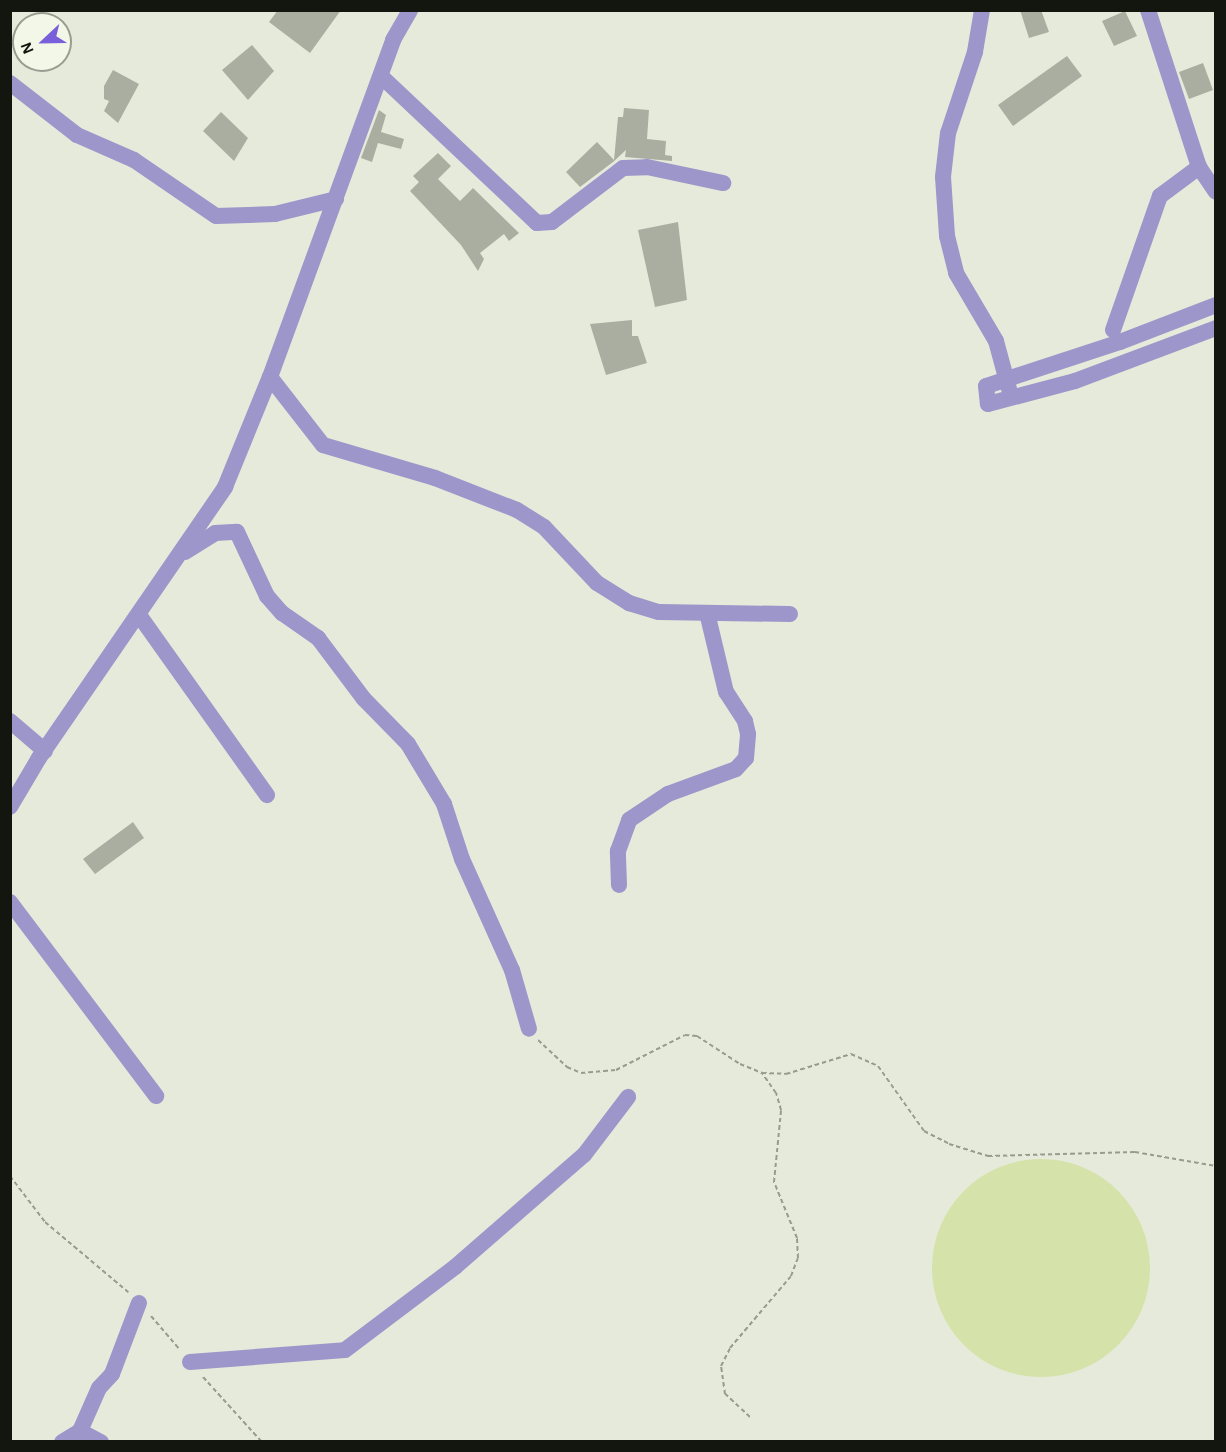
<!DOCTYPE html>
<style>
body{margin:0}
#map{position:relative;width:1226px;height:1452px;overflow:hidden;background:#e6eada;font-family:"Alegreya Sans",sans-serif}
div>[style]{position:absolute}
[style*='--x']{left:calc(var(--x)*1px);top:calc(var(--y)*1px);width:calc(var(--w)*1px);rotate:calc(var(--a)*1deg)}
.green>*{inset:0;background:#d5e2a9}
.round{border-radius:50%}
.building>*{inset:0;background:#aaaea0}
.path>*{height:2px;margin-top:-1px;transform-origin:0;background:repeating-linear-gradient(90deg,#989b8f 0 4.5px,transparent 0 7.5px)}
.minor>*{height:16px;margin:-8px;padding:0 8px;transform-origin:8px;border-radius:8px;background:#9c96cb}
span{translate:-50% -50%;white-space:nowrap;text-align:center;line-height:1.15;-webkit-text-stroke:5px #f3f7e8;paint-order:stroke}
.frame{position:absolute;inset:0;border:12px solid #13150f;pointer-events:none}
.north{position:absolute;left:12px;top:12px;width:60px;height:60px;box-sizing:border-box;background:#f3f7e8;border:2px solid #999d91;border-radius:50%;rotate:248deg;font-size:16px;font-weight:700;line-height:24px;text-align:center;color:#13150f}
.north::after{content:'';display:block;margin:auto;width:21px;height:27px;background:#795fd9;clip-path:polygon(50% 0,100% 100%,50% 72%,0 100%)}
</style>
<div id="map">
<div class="green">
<div class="round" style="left:932px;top:1159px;width:218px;height:218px"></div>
</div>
<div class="building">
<div style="clip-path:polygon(278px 10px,341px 10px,310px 53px,269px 22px)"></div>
<div style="clip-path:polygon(1020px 10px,1041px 10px,1049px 32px,1029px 38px)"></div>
<div style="clip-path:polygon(1125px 11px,1137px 36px,1114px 46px,1102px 21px)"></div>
<div style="clip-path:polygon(252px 45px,274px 71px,248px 100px,222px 70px)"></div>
<div style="clip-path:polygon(1067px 56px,1082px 76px,1013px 126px,998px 105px)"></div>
<div style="clip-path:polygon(1203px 63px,1213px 90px,1189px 99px,1179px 72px)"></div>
<div style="clip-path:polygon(113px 70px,139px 84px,118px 123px,104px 111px,109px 101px,104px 99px,104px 86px)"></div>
<div style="clip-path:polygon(624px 108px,649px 110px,647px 139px,666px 141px,665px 155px,672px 156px,672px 161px,625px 157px,626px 150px,613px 162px,580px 187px,566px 172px,597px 142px,614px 160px,618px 117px,623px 117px)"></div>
<div style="clip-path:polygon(379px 110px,386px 115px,381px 132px,404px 139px,401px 149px,378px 143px,372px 162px,361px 158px)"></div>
<div style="clip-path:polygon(221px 112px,248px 138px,234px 161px,203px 131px)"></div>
<div style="clip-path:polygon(438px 153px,451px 166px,438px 179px,460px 201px,473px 188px,519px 233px,509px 241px,504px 234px,480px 253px,484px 259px,478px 271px,461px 245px,410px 191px,419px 182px,413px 176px)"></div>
<div style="clip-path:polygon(678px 222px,687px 300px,655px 307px,638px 230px)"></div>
<div style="clip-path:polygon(632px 320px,632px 336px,638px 336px,647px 363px,606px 375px,590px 324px)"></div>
<div style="clip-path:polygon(133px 822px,144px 838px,95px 874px,83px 859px)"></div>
</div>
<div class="path">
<div style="--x:538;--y:1040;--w:40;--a:43"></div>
<div style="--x:567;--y:1067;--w:15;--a:23"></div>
<div style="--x:581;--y:1073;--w:35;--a:-5"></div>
<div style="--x:616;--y:1070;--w:77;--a:-26.9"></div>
<div style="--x:685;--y:1035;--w:12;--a:5"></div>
<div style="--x:697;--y:1036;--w:51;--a:33.1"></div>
<div style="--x:740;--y:1064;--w:24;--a:22"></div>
<div style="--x:762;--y:1073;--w:24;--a:2"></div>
<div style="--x:786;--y:1074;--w:68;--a:-17.1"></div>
<div style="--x:851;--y:1054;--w:30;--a:24"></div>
<div style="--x:878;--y:1066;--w:80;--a:54.7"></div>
<div style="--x:924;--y:1131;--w:28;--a:27"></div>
<div style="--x:949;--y:1144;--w:41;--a:17.1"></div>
<div style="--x:988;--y:1156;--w:147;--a:-1.6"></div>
<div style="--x:1135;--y:1152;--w:82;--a:9.8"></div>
<div style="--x:10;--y:1176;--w:58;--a:52.7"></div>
<div style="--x:45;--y:1222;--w:109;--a:40.1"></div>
<div style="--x:151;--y:1316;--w:45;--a:49.5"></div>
<div style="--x:203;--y:1377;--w:88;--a:47.8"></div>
<div style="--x:750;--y:1417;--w:34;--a:-137"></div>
<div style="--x:725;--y:1394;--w:28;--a:-98"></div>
<div style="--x:721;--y:1366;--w:20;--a:-63"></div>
<div style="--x:730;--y:1348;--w:94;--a:-49.7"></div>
<div style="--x:791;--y:1276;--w:19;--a:-69"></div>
<div style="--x:798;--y:1258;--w:20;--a:-93"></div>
<div style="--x:797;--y:1238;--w:61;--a:-112.3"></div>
<div style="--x:774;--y:1182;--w:72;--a:-84.4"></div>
<div style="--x:781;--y:1110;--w:18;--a:-106"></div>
<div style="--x:776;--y:1093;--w:24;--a:-125"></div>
</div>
<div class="minor">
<div style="--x:982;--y:10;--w:43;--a:99.5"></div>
<div style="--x:975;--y:52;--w:85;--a:108.4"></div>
<div style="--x:948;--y:133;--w:44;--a:96.5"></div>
<div style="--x:943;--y:177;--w:59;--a:86.1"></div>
<div style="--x:947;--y:236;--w:38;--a:76"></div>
<div style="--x:956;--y:273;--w:79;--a:59.5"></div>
<div style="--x:996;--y:341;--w:50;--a:74.8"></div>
<div style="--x:1148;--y:10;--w:165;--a:72"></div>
<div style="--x:1199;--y:167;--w:30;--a:56"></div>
<div style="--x:382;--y:77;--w:213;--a:43.3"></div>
<div style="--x:537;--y:223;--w:15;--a:-4"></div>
<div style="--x:552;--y:222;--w:89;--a:-37.3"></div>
<div style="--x:623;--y:168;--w:24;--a:-2"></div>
<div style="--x:647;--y:167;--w:78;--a:11.9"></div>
<div style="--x:10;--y:83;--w:85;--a:37.8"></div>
<div style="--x:77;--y:135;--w:62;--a:23.7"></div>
<div style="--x:134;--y:160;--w:99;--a:34.3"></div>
<div style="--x:216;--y:216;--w:59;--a:-1.9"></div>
<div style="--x:275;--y:214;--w:63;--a:-13.8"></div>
<div style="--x:1216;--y:305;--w:103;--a:158.9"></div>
<div style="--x:1120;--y:342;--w:141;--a:161.8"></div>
<div style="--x:986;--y:386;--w:18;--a:84"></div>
<div style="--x:988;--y:404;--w:90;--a:-14.8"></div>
<div style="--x:1075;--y:381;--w:151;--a:-20.6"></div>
<div style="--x:1113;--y:330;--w:142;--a:-70.7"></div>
<div style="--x:1160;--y:196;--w:49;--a:-36.6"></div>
<div style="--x:270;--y:377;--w:86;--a:52.1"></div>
<div style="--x:323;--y:445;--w:117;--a:16.4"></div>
<div style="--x:435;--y:478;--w:88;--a:21.3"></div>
<div style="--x:517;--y:510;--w:32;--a:32"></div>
<div style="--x:544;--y:527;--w:77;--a:46.6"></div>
<div style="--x:597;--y:583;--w:38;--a:32"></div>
<div style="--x:629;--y:603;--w:31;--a:17"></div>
<div style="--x:659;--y:612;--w:131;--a:0.9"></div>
<div style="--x:185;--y:552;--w:36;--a:-32"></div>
<div style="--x:215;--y:533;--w:22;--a:-3"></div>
<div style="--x:237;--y:532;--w:71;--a:64.9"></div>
<div style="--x:267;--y:596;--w:23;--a:49"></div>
<div style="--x:282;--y:613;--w:44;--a:34.8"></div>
<div style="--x:318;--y:638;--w:76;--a:53"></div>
<div style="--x:364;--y:699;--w:63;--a:45.6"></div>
<div style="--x:408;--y:744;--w:70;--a:59"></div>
<div style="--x:444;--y:804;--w:58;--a:71.9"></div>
<div style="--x:462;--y:859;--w:122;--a:65.8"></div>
<div style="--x:512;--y:970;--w:61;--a:73.9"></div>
<div style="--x:139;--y:615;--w:221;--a:54.6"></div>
<div style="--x:10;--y:721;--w:46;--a:40.6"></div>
<div style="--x:10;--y:807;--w:57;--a:-59.4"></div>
<div style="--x:39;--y:758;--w:329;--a:-55.5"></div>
<div style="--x:225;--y:487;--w:119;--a:-67.8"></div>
<div style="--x:270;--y:377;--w:359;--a:-69.9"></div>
<div style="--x:393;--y:40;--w:34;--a:-60"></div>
<div style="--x:619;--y:885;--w:34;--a:-92"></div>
<div style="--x:618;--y:851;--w:33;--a:-70"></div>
<div style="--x:629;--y:820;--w:47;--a:-33.7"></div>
<div style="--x:668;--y:794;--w:72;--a:-20.2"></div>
<div style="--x:736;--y:769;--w:15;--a:-48"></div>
<div style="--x:746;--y:758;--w:24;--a:-85"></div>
<div style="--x:748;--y:734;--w:13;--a:-103"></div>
<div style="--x:745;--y:721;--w:35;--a:-123"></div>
<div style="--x:726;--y:692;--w:81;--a:-103.5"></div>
<div style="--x:10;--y:902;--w:243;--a:53"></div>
<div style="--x:190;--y:1362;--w:155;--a:-4.4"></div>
<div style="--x:345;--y:1350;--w:138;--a:-37"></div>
<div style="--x:455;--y:1267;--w:171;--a:-41"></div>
<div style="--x:584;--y:1155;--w:73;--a:-52.8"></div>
<div style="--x:80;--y:1431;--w:47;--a:-66.2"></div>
<div style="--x:99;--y:1388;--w:19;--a:-47"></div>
<div style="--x:112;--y:1374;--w:76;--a:-69.2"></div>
<div style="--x:62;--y:1442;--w:21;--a:-31"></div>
<div style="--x:80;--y:1431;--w:24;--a:28"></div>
</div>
<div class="frame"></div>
<div class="north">N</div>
</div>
